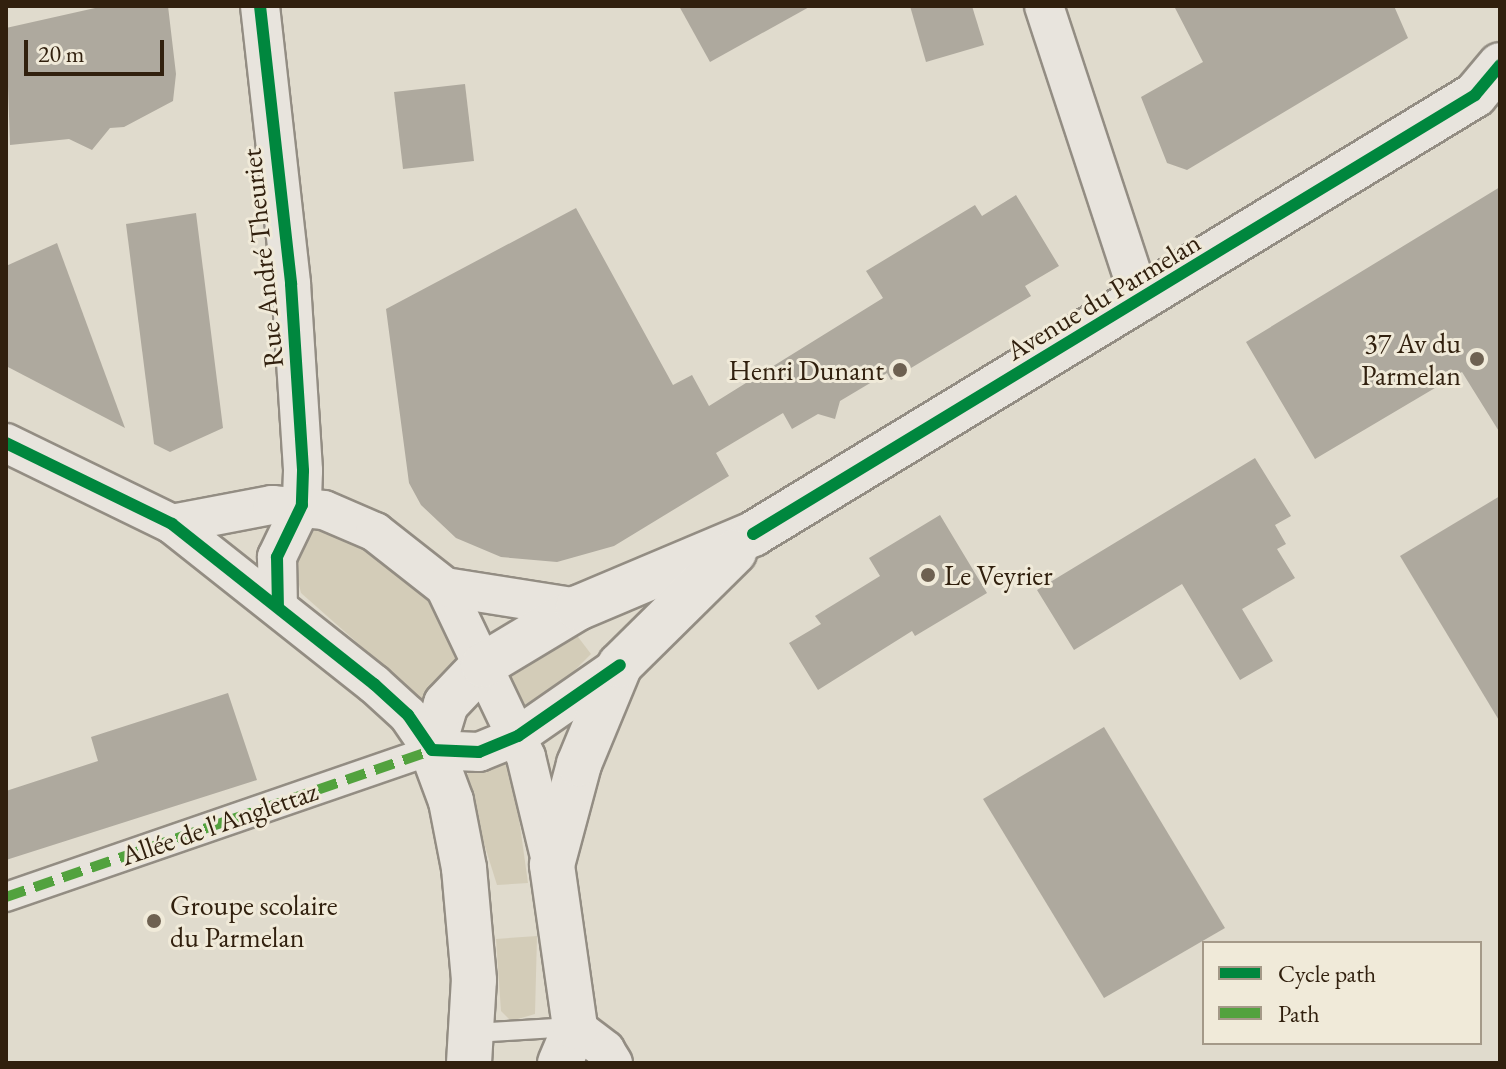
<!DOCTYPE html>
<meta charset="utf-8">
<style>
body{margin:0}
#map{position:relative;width:1506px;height:1069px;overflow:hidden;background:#e0dbcd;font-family:"EB Garamond",serif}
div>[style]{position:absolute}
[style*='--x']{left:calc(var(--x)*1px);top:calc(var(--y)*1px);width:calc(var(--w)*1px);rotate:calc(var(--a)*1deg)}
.green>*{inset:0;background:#d3ccb8}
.building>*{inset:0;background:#aea99e}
.roads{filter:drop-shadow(2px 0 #938d83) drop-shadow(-2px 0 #938d83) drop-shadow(0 2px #938d83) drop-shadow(0 -2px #938d83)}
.service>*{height:18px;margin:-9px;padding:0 9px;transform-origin:9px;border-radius:9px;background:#e8e4dd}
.pedestrian>*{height:28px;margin:-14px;padding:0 14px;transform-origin:14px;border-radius:14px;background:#e8e4dd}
.minor>*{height:38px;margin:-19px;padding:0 19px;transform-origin:19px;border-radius:19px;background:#e8e4dd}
.secondary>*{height:44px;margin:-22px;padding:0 22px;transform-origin:22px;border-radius:22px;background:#e8e4dd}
.quiet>*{height:10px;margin-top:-5px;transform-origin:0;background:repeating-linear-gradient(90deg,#52a23e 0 20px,transparent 0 30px)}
.cycleway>*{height:12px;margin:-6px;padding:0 6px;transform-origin:6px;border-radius:6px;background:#00873e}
.dots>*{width:22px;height:22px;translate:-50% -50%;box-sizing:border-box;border:4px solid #f0ead9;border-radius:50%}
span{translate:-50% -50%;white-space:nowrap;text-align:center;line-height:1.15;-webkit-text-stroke:6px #f0ead9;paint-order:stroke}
.street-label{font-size:28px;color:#31200e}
.poi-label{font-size:28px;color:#31200e}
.right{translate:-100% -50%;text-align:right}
.left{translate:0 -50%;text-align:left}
.frame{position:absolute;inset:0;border:8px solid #31200e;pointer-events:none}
.legend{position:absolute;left:1202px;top:941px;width:280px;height:104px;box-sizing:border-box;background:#f0ead9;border:2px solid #a49988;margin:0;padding:10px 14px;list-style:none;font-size:24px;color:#31200e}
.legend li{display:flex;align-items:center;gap:16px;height:40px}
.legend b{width:40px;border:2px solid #a49988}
.scale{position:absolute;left:24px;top:40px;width:140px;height:36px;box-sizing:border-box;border:4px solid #31200e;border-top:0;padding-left:10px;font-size:24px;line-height:28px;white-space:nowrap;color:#31200e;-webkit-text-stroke:6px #f0ead9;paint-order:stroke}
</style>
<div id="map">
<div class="green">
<div style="clip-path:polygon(311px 528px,327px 528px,368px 546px,431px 597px,461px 652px,433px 696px,421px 699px,301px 593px,293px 561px)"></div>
<div style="clip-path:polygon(575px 633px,591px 654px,562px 683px,524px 705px,505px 669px)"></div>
<div style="clip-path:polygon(502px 761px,511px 761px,528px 883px,497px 885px,464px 779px,472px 768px)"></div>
<div style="clip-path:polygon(537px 936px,535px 1014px,511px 1021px,501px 1011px,496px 939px)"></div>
</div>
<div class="building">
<div style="clip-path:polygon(104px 6px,168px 6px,176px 74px,173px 101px,124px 127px,110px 128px,92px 150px,69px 139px,10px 145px,6px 28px)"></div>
<div style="clip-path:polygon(679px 6px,811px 6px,710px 62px)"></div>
<div style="clip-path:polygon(910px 6px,972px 6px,984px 45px,926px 62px)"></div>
<div style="clip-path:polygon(1174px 6px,1394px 6px,1408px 38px,1187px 170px,1167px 163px,1141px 97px,1203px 62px)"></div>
<div style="clip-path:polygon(465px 84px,474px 161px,403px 169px,394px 92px)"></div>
<div style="clip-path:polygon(1500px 187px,1500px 433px,1462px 372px,1315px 459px,1246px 342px)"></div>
<div style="clip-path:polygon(1016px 195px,1059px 266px,1025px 286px,1031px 296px,891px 380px,887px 373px,840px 401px,835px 419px,818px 414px,792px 429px,783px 413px,716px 453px,729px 476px,614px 546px,557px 562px,501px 557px,456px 538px,421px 505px,409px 483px,386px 309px,576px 208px,673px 385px,692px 375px,709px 406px,883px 298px,866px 271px,975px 205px,982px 216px)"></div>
<div style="clip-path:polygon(196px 213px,223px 428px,170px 452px,154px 444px,126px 224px)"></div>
<div style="clip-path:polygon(57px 243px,125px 428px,6px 366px,6px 266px)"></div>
<div style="clip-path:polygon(1255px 458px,1291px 516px,1275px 525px,1286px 544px,1277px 549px,1295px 578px,1242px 609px,1273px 661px,1240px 680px,1182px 584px,1074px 650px,1037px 590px)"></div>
<div style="clip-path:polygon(1500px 496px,1500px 722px,1400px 556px)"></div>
<div style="clip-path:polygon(940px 515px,987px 593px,915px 636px,912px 631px,818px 690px,789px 643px,821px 624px,815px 616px,880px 576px,869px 558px)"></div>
<div style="clip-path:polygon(228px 693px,257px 780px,6px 860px,6px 791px,98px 761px,91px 737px)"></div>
<div style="clip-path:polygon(1104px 727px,1225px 928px,1104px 998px,983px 799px)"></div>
</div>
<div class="roads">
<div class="service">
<div style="--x:474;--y:1033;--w:98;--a:-3.5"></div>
</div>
<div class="pedestrian">
<div style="--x:6;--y:897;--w:451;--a:-19"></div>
</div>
<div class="minor">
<div style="--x:260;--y:6;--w:280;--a:83.6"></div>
<div style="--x:291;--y:284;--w:187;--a:86.3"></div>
<div style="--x:303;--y:471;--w:34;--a:92"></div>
<div style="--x:302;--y:505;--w:58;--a:115.7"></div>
<div style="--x:277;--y:557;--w:50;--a:88.9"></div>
<div style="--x:1044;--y:6;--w:311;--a:71.8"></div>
<div style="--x:6;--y:443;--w:185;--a:26"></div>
<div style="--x:172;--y:524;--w:258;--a:38.4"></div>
<div style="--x:374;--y:684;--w:46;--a:42.4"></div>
<div style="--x:408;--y:715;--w:42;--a:55.6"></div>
<div style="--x:432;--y:750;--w:47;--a:2.4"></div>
<div style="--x:479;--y:752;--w:42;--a:-22.3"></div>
<div style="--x:518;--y:736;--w:124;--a:-34.8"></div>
<div style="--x:172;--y:524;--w:102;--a:-10.8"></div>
<div style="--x:272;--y:505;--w:52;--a:5.5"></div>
<div style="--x:324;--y:510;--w:56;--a:23.3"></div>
<div style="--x:375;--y:532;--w:89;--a:38.2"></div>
<div style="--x:445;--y:587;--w:188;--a:64.5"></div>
<div style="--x:526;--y:757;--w:111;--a:76.5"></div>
<div style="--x:445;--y:587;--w:135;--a:9"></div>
<div style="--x:575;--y:1027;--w:38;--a:37"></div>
<div style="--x:605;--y:1050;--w:15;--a:58"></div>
</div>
<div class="secondary">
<div style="--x:469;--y:1063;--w:83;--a:-86.6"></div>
<div style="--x:474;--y:980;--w:112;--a:-95.1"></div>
<div style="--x:464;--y:868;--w:68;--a:-101"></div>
<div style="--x:451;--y:801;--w:54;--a:-110.4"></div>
<div style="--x:432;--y:750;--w:48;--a:-73.1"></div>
<div style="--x:446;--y:704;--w:54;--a:-46.5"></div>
<div style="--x:483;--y:665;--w:111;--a:-31"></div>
<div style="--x:578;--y:608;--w:190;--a:-22.9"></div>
<div style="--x:753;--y:534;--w:845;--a:-31.3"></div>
<div style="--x:1475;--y:95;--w:39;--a:-50"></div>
<div style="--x:560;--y:1063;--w:39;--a:-67"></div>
<div style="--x:575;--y:1027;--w:164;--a:-98.1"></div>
<div style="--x:552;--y:865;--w:105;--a:-75"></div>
<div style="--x:579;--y:764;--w:107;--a:-67.5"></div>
<div style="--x:620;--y:665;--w:161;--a:-44.7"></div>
</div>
</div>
<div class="quiet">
<div style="--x:6;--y:897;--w:451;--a:-19"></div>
</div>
<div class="cycleway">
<div style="--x:260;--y:6;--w:280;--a:83.6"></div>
<div style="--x:291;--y:284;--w:187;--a:86.3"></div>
<div style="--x:303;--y:471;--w:34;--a:92"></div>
<div style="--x:302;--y:505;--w:58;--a:115.7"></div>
<div style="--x:277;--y:557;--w:50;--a:88.9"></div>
<div style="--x:6;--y:443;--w:185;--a:26"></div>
<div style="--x:172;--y:524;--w:258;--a:38.4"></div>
<div style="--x:374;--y:684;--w:46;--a:42.4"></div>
<div style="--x:408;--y:715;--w:42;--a:55.6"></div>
<div style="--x:432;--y:750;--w:47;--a:2.4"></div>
<div style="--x:479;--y:752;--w:42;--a:-22.3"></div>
<div style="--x:518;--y:736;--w:124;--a:-34.8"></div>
<div style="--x:753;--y:534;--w:845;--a:-31.3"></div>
<div style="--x:1475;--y:95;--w:39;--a:-50"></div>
</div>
<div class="dots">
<div style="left:1477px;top:359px;background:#6e6151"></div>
<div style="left:900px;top:370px;background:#6e6151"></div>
<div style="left:928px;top:575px;background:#6e6151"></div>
<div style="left:154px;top:921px;background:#6e6151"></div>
</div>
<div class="street-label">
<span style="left:262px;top:258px;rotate:-96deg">Rue André Theuriet</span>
<span style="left:1103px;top:296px;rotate:-31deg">Avenue du Parmelan</span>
<span style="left:219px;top:823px;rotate:-19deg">Allée de l'Anglettaz</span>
</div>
<div class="poi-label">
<span class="right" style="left:1461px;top:359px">37 Av du<br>Parmelan</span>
<span class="right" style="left:884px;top:370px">Henri Dunant</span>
<span class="left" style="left:944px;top:575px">Le Veyrier</span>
<span class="left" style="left:170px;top:921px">Groupe scolaire<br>du Parmelan</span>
</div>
<div class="frame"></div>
<ul class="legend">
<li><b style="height:10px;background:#00873e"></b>Cycle path</li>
<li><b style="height:10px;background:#52a23e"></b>Path</li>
</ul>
<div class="scale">20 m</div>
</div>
